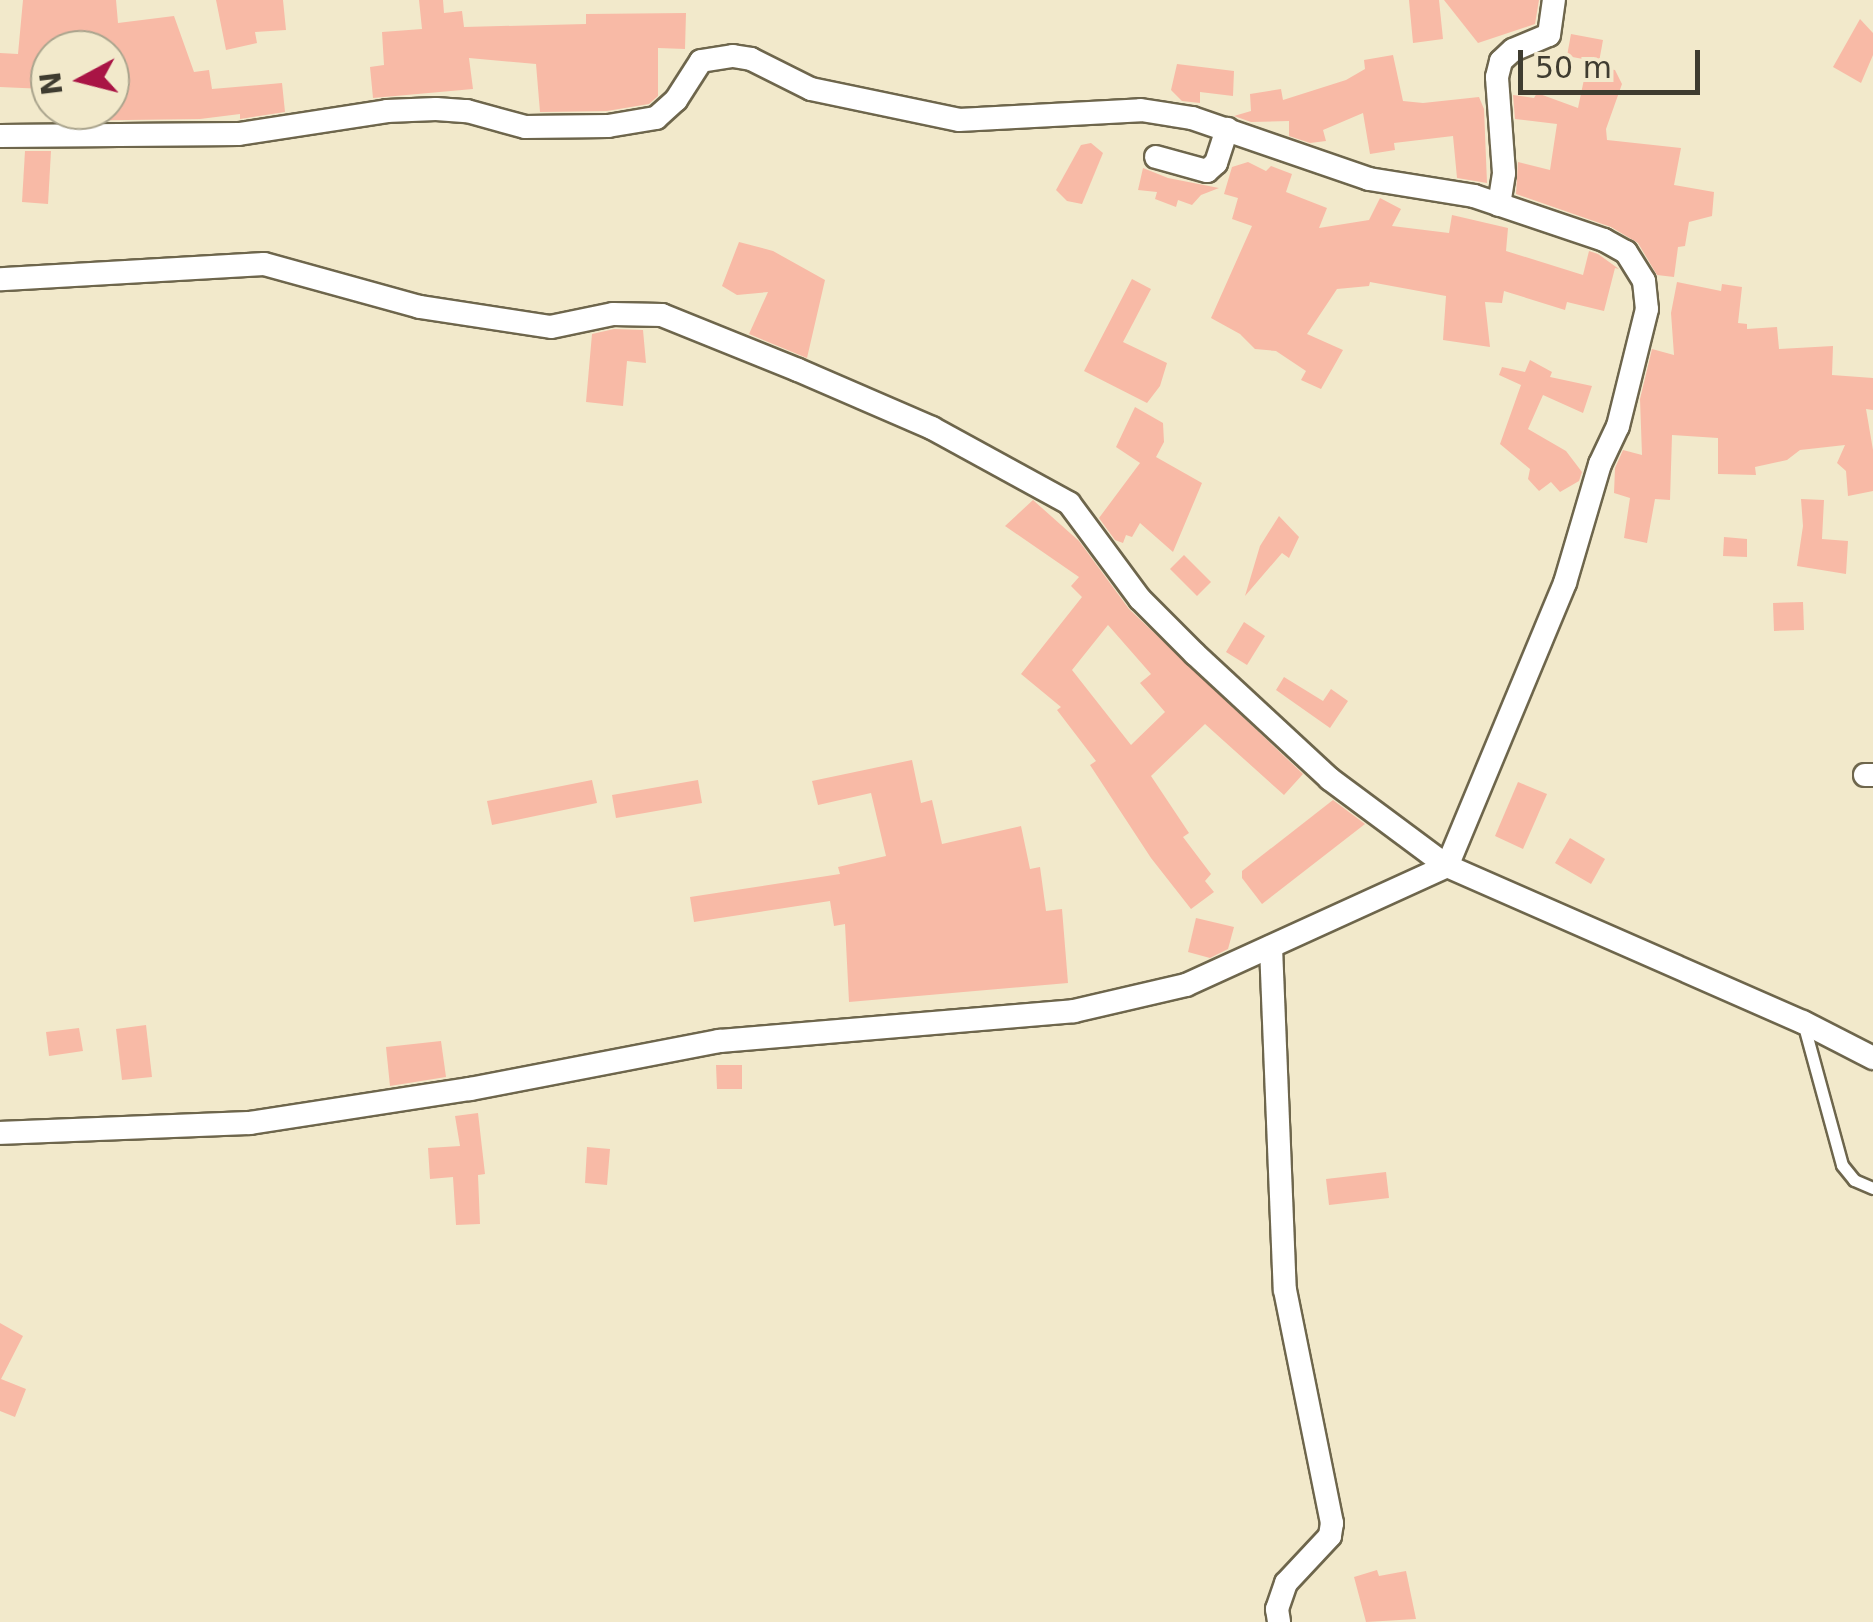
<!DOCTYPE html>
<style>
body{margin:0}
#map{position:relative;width:1873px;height:1622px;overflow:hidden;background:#f2e9cb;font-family:"DejaVu Sans",sans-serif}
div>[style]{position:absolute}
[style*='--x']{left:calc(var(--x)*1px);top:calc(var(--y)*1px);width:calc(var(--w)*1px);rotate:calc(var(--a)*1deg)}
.building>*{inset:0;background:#f8baa6}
.roads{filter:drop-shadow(2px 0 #6e664c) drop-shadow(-2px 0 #6e664c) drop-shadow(0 2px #6e664c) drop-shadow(0 -2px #6e664c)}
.lane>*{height:11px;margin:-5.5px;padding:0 5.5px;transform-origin:5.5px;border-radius:5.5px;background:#fff}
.street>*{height:22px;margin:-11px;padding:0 11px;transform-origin:11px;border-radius:11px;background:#fff}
span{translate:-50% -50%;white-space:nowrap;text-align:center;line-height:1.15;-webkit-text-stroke:10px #f2e9cb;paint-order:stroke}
.north{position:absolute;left:30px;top:30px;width:100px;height:100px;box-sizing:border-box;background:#f2e9cb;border:2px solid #aaa48d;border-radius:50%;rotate:263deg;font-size:28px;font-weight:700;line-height:40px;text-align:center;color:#3f3c30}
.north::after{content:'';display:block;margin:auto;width:35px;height:45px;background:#a91445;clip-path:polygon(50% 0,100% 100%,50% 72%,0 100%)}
.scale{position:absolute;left:1518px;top:50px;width:182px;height:45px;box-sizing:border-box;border:5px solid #3f3c30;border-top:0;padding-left:12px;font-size:30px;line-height:35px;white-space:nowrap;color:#3f3c30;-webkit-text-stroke:8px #f2e9cb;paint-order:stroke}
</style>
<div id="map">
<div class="building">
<div style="clip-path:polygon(23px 0,116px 0,118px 23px,174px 16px,194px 72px,209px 70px,212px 89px,282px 83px,285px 112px,240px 119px,240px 114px,200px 119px,53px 121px,51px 110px,110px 110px,110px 50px,47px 50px,45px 89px,0 87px,0 53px,18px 54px)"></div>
<div style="clip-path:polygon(216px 0,283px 0,286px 30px,255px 32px,257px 43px,226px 50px)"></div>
<div style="clip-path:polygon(419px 0,443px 0,444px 13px,462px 11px,464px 27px,586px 24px,586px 14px,686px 13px,685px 49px,658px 48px,658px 96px,649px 104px,607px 111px,540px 112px,536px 64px,469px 58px,473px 89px,373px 98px,370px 67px,384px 65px,382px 32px,422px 29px)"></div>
<div style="clip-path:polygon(1409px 0,1439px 0,1443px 39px,1413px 43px)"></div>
<div style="clip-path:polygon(1444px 0,1539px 0,1535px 24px,1478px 43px)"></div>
<div style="clip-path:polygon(1860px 19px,1873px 33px,1873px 55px,1861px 83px,1833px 67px)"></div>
<div style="clip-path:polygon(1571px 34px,1603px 40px,1599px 62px,1567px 56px)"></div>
<div style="clip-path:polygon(1393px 55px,1403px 101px,1423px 103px,1479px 97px,1484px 109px,1487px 183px,1457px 178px,1453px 136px,1394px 143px,1395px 150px,1370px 154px,1363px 113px,1323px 130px,1326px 141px,1310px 143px,1289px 136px,1289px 121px,1251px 122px,1234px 116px,1251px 111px,1250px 94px,1281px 89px,1283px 100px,1346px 80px,1365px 69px,1364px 60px)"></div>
<div style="clip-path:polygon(1177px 64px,1234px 71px,1233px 96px,1200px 92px,1200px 103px,1182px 101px,1171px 90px)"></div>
<div style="clip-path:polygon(1587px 65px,1615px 70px,1622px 84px,1606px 129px,1607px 140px,1681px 148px,1674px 185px,1714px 192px,1712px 216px,1689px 222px,1685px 246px,1678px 247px,1674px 277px,1657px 275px,1638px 243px,1611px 227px,1516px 194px,1518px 162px,1550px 170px,1557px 124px,1515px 119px,1513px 95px,1534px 98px,1537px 93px,1578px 108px)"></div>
<div style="clip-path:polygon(1091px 143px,1103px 153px,1082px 204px,1067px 201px,1056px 190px,1081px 145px)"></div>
<div style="clip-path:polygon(25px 151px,51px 151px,48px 204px,22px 202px)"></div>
<div style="clip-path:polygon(1248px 162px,1266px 171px,1271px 166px,1292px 174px,1286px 192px,1327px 208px,1319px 228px,1369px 220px,1380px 198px,1401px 209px,1392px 226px,1449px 233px,1452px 215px,1508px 228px,1506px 251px,1583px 275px,1589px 251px,1598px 254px,1619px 269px,1615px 268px,1604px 311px,1567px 302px,1565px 310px,1504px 291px,1502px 303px,1485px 302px,1490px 347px,1443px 340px,1446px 296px,1370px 282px,1369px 286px,1337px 289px,1307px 334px,1343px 350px,1321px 389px,1301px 380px,1306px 371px,1276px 351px,1255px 349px,1240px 334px,1211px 318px,1252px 226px,1232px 219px,1238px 198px,1224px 194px,1232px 167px)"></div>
<div style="clip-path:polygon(1143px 168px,1168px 178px,1219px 188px,1201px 195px,1192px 205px,1178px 200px,1176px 207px,1155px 199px,1157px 192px,1138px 190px)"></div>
<div style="clip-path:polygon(739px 242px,773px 251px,825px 280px,807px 358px,749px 334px,768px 292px,737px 295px,722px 286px)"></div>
<div style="clip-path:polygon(1132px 279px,1151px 289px,1123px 342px,1167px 363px,1160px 386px,1147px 403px,1084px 371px)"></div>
<div style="clip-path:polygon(1677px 282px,1721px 291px,1722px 284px,1742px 287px,1738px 323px,1747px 324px,1747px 329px,1777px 327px,1779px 349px,1833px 346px,1832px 375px,1873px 378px,1873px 410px,1866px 409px,1873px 450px,1873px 491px,1848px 496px,1846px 471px,1837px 463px,1845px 445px,1800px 450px,1787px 460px,1755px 467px,1756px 475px,1718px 474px,1718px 438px,1672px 435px,1670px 500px,1655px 499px,1647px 543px,1624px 538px,1630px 498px,1614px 493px,1615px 468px,1623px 450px,1642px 455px,1640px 399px,1652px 349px,1674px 355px,1671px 313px)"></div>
<div style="clip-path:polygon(614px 329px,643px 330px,646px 363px,627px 361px,623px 406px,586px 402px,592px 334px)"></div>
<div style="clip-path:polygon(1530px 360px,1552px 372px,1550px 377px,1592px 386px,1583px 413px,1543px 395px,1528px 429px,1566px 451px,1582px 472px,1579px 481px,1560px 492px,1551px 482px,1539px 491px,1528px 479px,1530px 469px,1500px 444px,1521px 385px,1499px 375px,1502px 367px,1525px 372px)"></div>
<div style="clip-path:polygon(1135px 407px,1163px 423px,1164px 442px,1156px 457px,1202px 483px,1173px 552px,1140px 523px,1132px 537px,1126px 535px,1123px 543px,1115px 540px,1099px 518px,1140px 463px,1116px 447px)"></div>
<div style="clip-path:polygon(1801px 499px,1824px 500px,1822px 539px,1848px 541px,1846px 574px,1797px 566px,1803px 526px)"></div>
<div style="clip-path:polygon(evenodd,1033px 500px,1079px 541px,1129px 609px,1303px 774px,1284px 795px,1205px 724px,1151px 776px,1189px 833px,1183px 837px,1211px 874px,1205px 881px,1214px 892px,1191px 909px,1151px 858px,1090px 765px,1096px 761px,1057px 710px,1061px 707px,1021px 674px,1082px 597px,1071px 586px,1079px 577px,1005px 526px,1033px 500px,1108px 625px,1151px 674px,1140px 683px,1165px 712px,1131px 745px,1072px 670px,1108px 625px)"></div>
<div style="clip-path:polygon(1279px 516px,1299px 537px,1289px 558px,1282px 553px,1245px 596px,1260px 546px)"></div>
<div style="clip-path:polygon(1724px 537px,1747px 539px,1747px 557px,1723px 556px)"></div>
<div style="clip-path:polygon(1184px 555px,1211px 582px,1197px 596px,1170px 569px)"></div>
<div style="clip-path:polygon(1803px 602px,1804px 630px,1774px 631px,1773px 603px)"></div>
<div style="clip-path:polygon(1244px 622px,1265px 636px,1247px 665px,1226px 652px)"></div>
<div style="clip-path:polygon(1284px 677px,1323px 701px,1331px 689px,1348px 701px,1330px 728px,1276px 690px)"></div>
<div style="clip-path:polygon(912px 760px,921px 803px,932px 800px,942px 844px,1021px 826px,1030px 869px,1040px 867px,1046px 911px,1062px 909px,1068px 983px,849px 1002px,845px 924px,834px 926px,830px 901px,694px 922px,690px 897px,840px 874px,838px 867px,886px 856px,871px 793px,818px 805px,812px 781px)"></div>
<div style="clip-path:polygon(592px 780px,597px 803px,492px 825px,487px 801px)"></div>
<div style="clip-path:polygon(698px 780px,702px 803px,616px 818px,612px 795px)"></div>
<div style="clip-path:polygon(1518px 782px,1547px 794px,1523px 849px,1495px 836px)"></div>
<div style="clip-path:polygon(1333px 800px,1365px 824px,1262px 904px,1242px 878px,1242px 871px)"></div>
<div style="clip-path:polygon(1570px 838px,1605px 859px,1591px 884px,1555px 863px)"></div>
<div style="clip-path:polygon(1196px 918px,1234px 927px,1228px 949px,1210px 958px,1188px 952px)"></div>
<div style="clip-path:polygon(146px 1025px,152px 1077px,122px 1080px,116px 1029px)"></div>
<div style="clip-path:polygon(79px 1028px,83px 1051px,49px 1056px,46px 1032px)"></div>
<div style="clip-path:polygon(441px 1041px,446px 1077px,390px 1086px,386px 1047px)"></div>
<div style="clip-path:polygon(716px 1065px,742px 1065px,742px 1089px,717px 1089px)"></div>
<div style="clip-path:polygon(478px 1113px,485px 1174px,478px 1175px,480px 1224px,456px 1225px,453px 1177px,430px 1179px,428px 1148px,460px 1146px,455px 1116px)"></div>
<div style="clip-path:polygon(587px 1147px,610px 1149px,607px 1185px,585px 1183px)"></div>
<div style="clip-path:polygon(1386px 1172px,1389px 1198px,1329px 1205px,1326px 1179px)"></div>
<div style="clip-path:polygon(0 1323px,23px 1336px,1px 1379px,26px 1389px,15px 1417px,0 1411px)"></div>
<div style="clip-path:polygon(1377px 1570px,1379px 1576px,1406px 1571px,1416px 1619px,1366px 1622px,1354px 1577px)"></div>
</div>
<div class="roads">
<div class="lane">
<div style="--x:1804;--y:1026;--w:144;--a:74.7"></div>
<div style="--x:1842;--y:1165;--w:19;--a:51"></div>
<div style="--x:1854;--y:1180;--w:21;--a:23"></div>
</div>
<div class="street">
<div style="--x:0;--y:136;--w:239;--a:-0.5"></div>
<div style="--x:239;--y:134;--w:150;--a:-8.8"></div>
<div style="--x:387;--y:111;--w:49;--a:-2.3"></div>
<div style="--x:436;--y:109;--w:31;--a:4"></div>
<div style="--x:467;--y:111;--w:60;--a:15.4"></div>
<div style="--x:525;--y:127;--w:83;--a:-0.7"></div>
<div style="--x:608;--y:126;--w:49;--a:-9.5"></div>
<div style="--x:656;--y:118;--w:27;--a:-42"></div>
<div style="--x:676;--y:100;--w:46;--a:-57.3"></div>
<div style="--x:701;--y:61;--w:32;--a:-9"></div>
<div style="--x:733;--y:56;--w:18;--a:9"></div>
<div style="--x:751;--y:59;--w:67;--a:26.6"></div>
<div style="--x:811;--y:89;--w:151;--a:11.8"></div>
<div style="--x:959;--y:120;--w:182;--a:-3.1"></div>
<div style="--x:1141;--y:110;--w:52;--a:8.9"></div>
<div style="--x:1192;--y:118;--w:187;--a:19"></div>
<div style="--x:1369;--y:179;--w:106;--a:9.2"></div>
<div style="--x:1474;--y:196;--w:137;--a:18.7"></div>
<div style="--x:1604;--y:240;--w:25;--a:29"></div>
<div style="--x:1626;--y:252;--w:34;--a:58"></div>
<div style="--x:1644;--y:281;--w:28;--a:84"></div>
<div style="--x:1647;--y:309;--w:121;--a:103.9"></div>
<div style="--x:1618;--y:426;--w:42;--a:115.3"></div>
<div style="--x:1600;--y:464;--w:124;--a:106.4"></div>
<div style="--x:1565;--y:583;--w:307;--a:112.6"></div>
<div style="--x:1447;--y:866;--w:146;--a:-143.4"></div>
<div style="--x:1330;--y:779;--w:184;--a:-137.2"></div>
<div style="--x:1195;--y:654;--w:78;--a:-135"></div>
<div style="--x:1140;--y:599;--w:119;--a:-126.5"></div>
<div style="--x:1069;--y:503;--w:156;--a:-151.3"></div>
<div style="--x:932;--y:428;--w:146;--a:-156.6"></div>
<div style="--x:798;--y:370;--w:147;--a:-158"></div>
<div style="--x:662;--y:315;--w:49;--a:-178.8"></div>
<div style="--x:613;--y:314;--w:63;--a:168.2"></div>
<div style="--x:551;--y:327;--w:133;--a:-171.3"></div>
<div style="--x:420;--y:307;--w:162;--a:-164.6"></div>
<div style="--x:264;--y:264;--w:264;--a:176.7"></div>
<div style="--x:1156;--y:157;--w:53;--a:15.4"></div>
<div style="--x:1207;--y:171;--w:12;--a:-42"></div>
<div style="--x:1216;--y:163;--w:36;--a:-72"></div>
<div style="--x:1499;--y:205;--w:32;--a:-81"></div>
<div style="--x:1504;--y:173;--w:96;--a:-94.2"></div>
<div style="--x:1497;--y:77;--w:16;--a:-76"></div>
<div style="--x:1501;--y:61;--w:16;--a:-43"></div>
<div style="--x:1513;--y:50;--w:39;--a:-23"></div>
<div style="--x:1549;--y:35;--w:35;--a:-82"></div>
<div style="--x:1865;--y:775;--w:8;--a:0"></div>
<div style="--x:1271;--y:947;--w:343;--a:87.7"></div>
<div style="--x:1285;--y:1290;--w:238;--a:78.6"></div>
<div style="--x:1332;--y:1523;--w:13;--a:99"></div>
<div style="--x:1330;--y:1536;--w:64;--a:133.1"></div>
<div style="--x:1286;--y:1583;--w:28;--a:109"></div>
<div style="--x:1277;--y:1609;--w:13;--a:81"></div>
<div style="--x:0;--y:1133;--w:250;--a:-2.3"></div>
<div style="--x:250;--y:1123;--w:223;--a:-8.8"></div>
<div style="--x:470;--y:1089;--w:254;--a:-10.9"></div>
<div style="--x:719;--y:1041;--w:356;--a:-4.8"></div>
<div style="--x:1074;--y:1011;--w:115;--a:-13.1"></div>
<div style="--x:1186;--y:985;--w:287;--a:-24.5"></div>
<div style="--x:1447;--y:866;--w:389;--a:23.7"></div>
<div style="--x:1803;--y:1022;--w:79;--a:27.2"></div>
</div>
</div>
<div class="north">N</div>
<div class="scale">50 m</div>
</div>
